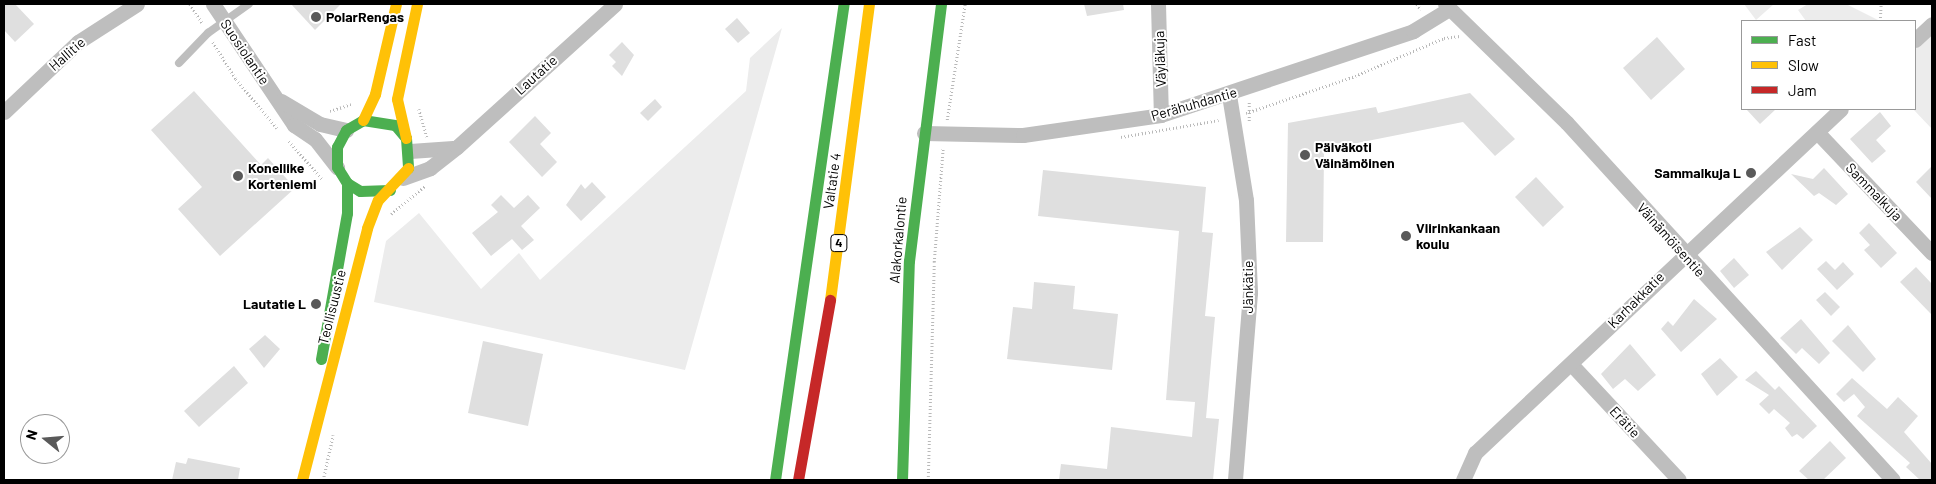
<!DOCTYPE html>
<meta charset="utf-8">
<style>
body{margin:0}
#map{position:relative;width:1936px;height:484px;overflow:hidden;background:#fff;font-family:Barlow,sans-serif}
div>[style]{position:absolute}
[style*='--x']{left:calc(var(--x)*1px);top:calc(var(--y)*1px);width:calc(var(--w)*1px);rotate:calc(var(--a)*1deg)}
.green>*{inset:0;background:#ececec}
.building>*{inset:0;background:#dfdfdf}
.path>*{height:2.5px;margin-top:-1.25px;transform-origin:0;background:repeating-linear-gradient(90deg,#b9b9b9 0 1px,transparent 0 3.5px)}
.lane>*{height:8px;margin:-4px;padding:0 4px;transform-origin:4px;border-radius:4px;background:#bebebe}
.street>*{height:15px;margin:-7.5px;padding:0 7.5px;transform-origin:7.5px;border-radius:7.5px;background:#bebebe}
.fast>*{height:11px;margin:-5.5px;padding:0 5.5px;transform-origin:5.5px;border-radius:5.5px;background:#4caf50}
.slow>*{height:11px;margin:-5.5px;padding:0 5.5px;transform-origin:5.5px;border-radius:5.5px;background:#ffc107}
.jam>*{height:11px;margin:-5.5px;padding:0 5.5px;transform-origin:5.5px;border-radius:5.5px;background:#c62828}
.dots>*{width:14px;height:14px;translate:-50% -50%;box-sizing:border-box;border:2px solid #fff;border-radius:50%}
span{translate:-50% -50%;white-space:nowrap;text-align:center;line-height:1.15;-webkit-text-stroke:4px #fff;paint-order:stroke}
.shield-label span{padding:1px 4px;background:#fff;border:1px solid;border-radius:4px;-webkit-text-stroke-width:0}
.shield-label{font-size:12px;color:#000;font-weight:700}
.poi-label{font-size:14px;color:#000;font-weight:700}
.left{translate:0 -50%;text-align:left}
.right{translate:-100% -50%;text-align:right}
.street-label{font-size:14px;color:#000}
.frame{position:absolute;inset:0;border:5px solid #000;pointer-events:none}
.legend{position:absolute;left:1741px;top:20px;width:175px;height:90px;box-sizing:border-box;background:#fff;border:1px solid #999;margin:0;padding:6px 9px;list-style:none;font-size:15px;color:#000}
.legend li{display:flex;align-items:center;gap:10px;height:25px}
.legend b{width:25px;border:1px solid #999}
.north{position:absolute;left:20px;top:414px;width:50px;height:50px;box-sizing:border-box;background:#fff;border:1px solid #999;border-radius:50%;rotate:287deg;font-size:14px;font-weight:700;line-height:20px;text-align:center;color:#000}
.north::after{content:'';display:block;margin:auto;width:18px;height:22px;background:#595959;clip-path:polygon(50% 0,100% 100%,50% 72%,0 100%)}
</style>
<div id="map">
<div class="green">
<div style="clip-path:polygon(1744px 4px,1774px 4px,1756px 20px)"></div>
<div style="clip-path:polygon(1808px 4px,1846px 4px,1880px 21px,1806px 21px,1798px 10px)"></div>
<div style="clip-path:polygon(1932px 24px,1932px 129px,1913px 109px,1915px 40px)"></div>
<div style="clip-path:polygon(782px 28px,685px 370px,374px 302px,386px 241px,419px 213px,481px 289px,519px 253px,540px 280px,746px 91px,750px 58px)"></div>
</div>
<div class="building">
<div style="clip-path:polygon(4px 4px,15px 4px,34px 24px,15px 42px,4px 30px)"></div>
<div style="clip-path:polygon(291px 4px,341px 4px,315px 30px)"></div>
<div style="clip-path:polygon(1084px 4px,1123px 4px,1124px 10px,1087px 16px)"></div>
<div style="clip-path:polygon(737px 18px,750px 33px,738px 43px,725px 29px)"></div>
<div style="clip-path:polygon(1657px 37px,1685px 69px,1651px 100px,1623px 68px)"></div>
<div style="clip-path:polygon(622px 42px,634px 55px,622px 76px,612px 66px,616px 62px,609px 55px)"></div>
<div style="clip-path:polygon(194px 91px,261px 165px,268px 158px,295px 188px,220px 256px,178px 209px,202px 187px,151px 130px)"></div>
<div style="clip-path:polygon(1470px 93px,1515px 139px,1495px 156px,1463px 122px,1342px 146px,1344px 152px,1324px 153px,1323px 242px,1286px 242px,1288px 123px,1376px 107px,1378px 113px)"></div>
<div style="clip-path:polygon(655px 99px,662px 107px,648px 121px,640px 113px)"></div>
<div style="clip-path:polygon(1746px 109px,1776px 109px,1760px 124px)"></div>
<div style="clip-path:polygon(1880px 112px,1891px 126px,1876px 140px,1886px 151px,1872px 163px,1850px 139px)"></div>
<div style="clip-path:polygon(535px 116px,551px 133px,540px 144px,557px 162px,542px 177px,509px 142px)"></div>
<div style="clip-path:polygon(1932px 166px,1932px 199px,1916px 182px)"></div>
<div style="clip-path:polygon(1824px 168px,1848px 194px,1836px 205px,1819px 193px,1814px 196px,1791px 174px,1813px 179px)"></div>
<div style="clip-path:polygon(1043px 170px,1206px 187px,1202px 232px,1213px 233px,1205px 316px,1215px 317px,1206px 418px,1219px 419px,1213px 480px,1059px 480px,1061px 464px,1107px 469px,1111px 427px,1192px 437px,1195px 402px,1166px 400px,1179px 231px,1038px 216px)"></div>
<div style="clip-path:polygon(1536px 177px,1564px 207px,1543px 227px,1515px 197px)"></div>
<div style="clip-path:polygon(592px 182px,606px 197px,581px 221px,566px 205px,581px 184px,585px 189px)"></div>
<div style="clip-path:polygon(501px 195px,514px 208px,528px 195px,540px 208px,521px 226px,534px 240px,522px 250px,512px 239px,491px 256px,472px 233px,498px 212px,491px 205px)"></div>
<div style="clip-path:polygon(1869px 223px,1897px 253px,1881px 268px,1864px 250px,1870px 245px,1859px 233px)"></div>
<div style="clip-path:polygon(1800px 227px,1813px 240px,1782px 270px,1766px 252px)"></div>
<div style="clip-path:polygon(1734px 258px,1749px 275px,1734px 288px,1720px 271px)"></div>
<div style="clip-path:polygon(1826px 261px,1835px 270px,1843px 262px,1854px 274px,1837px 290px,1817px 269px)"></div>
<div style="clip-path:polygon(1916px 267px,1932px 284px,1932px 315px,1900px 282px)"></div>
<div style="clip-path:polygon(1034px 282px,1075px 286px,1073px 309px,1118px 314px,1112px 370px,1007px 359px,1013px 307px,1032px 309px)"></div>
<div style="clip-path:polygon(1825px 292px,1840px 307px,1831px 316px,1816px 300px)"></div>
<div style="clip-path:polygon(1694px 299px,1717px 319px,1681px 352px,1661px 329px,1668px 321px,1673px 326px)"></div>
<div style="clip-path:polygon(1801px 319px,1830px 353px,1819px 364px,1802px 348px,1796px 354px,1780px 338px)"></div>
<div style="clip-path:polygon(1848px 325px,1876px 359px,1863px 372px,1832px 341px)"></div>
<div style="clip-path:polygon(265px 335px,280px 349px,264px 368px,249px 349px)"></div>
<div style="clip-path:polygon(483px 341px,543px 354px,528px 426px,468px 413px)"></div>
<div style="clip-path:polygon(1630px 344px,1656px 375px,1638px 391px,1625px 379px,1613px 389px,1601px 374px)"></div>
<div style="clip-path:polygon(1720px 358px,1738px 377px,1717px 396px,1701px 374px)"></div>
<div style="clip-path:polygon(234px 366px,248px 383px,199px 427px,184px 411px)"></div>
<div style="clip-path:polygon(1756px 371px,1775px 390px,1779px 386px,1817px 426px,1803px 439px,1797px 434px,1792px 437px,1785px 428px,1790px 423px,1774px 409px,1769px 414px,1759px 404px,1769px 395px,1745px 380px)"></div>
<div style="clip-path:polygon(1852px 378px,1887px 409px,1898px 397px,1918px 416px,1904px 432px,1932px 464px,1932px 480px,1920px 480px,1906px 467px,1910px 463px,1857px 416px,1865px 407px,1854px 394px,1844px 402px,1836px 394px)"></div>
<div style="clip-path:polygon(1830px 441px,1846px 458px,1823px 480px,1809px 480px,1799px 471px)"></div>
<div style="clip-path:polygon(188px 458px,240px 468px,238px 480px,172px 480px,176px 462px,186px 464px)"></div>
</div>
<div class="path">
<div style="--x:190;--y:4;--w:24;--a:57"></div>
<div style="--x:1417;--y:4;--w:7;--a:56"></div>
<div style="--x:1880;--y:21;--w:17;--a:-87"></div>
<div style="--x:213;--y:42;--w:44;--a:58.1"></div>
<div style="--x:236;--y:79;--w:64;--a:50.1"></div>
<div style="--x:419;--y:109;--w:29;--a:74"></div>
<div style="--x:330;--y:111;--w:22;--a:-18"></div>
<div style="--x:1246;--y:113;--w:115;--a:-18.7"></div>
<div style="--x:1355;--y:76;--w:97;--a:-23.1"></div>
<div style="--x:1444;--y:38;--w:16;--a:-7"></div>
<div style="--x:947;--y:120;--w:117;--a:-81.2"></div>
<div style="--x:1249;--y:121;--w:21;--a:-90"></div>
<div style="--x:1121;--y:137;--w:99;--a:-9.8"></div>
<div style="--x:289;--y:141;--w:52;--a:48.9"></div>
<div style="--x:391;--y:214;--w:44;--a:-39.5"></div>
<div style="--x:323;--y:480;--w:46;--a:-77.5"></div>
<div style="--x:928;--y:480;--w:218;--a:-88.4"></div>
<div style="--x:934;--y:262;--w:115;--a:-85.5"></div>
</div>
<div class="lane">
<div style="--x:179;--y:63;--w:42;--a:-46"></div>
<div style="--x:208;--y:33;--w:50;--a:-35.3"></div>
</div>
<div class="street">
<div style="--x:213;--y:4;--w:146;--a:56.2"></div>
<div style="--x:294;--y:125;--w:25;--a:34"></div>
<div style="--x:315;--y:139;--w:36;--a:52"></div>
<div style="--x:1158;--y:4;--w:111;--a:88.5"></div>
<div style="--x:1445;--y:4;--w:170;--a:44.3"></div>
<div style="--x:1567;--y:123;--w:483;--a:47.6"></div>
<div style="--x:1915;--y:40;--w:23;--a:-43"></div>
<div style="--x:1229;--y:95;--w:106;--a:80.8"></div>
<div style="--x:1246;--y:200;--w:93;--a:87.5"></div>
<div style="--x:1250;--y:293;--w:188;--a:94.6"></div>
<div style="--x:281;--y:101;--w:45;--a:30.5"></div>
<div style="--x:320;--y:124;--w:27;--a:13"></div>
<div style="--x:4;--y:112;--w:102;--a:-43.4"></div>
<div style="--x:78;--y:42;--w:70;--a:-32.8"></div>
<div style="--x:1817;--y:132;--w:167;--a:46.5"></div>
<div style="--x:924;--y:133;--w:99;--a:1.2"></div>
<div style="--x:1023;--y:135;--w:139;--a:-8.2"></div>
<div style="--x:1161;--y:115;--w:266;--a:-18.4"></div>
<div style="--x:1413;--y:31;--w:42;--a:-31.4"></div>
<div style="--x:410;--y:151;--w:43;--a:-4"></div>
<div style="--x:403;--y:178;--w:29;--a:-20"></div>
<div style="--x:430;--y:168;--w:34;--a:-38"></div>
<div style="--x:457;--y:147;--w:213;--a:-42.1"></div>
<div style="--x:1571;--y:364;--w:158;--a:47"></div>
<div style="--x:1463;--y:480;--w:30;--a:-66"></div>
<div style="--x:1475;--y:453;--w:502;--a:-43.23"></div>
</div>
<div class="fast">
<div style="--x:390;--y:190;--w:30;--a:178"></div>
<div style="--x:360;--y:191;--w:15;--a:-148"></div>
<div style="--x:347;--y:183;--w:19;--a:-122"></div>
<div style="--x:337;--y:167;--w:20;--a:-90"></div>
<div style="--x:337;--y:147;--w:19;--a:-62"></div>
<div style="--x:346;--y:130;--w:20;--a:-30"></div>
<div style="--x:363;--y:120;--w:32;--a:9"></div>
<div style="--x:395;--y:125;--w:17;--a:50"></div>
<div style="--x:406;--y:138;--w:30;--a:86"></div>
<div style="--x:321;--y:359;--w:148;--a:-79.9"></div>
<div style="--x:347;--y:213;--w:30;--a:-90"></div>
<div style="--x:775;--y:480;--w:481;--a:-81.8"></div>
<div style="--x:902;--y:480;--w:219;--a:-88.2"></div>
<div style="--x:909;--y:261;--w:259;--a:-82.9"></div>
</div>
<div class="slow">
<div style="--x:363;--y:120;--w:29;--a:-65"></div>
<div style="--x:375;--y:94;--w:92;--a:-76.9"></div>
<div style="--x:406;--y:138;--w:40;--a:-103"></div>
<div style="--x:397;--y:99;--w:97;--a:-78.1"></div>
<div style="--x:830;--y:300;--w:299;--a:-82.5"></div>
<div style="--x:302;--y:480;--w:260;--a:-75.5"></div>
<div style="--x:367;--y:228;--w:30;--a:-69"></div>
<div style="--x:378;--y:200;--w:44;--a:-46.8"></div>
</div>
<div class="jam">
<div style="--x:798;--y:480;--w:183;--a:-79.9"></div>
</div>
<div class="dots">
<div style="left:316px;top:17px;background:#595959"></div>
<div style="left:1305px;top:155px;background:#595959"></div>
<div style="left:1751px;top:173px;background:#595959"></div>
<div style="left:238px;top:176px;background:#595959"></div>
<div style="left:1406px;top:236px;background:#595959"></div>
<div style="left:316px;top:304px;background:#595959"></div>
</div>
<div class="shield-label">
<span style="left:839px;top:243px">4</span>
</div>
<div class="poi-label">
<span class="left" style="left:326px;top:17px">PolarRengas</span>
<span class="left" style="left:1315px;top:155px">Päiväkoti<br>Väinämöinen</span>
<span class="left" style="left:248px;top:176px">Koneliike<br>Korteniemi</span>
<span class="right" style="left:1741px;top:173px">Sammalkuja L</span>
<span class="left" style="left:1416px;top:236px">Viirinkankaan<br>koulu</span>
<span class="right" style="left:306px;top:304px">Lautatie L</span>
</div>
<div class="street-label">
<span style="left:245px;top:52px;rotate:56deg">Suosiolantie</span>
<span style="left:67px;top:54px;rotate:-41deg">Hallitie</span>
<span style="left:1160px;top:59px;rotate:-92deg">Väyläkuja</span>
<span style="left:536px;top:75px;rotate:-42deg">Lautatie</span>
<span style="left:1194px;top:104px;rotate:-16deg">Perähuhdantie</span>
<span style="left:832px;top:181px;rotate:-82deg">Valtatie 4</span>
<span style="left:1874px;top:192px;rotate:46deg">Sammalkuja</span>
<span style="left:898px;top:240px;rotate:-85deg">Alakorkalontie</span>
<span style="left:1671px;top:240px;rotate:48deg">Väinämöisentie</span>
<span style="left:1248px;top:287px;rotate:-90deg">Jänkätie</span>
<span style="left:1636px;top:300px;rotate:-45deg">Karhakkatie</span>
<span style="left:332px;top:307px;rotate:-76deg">Teollisuustie</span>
<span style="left:1625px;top:422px;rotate:47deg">Erätie</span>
</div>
<div class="frame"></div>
<ul class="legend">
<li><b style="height:6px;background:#4caf50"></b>Fast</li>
<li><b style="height:6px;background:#ffc107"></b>Slow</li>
<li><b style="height:6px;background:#c62828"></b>Jam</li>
</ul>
<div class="north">N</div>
</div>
